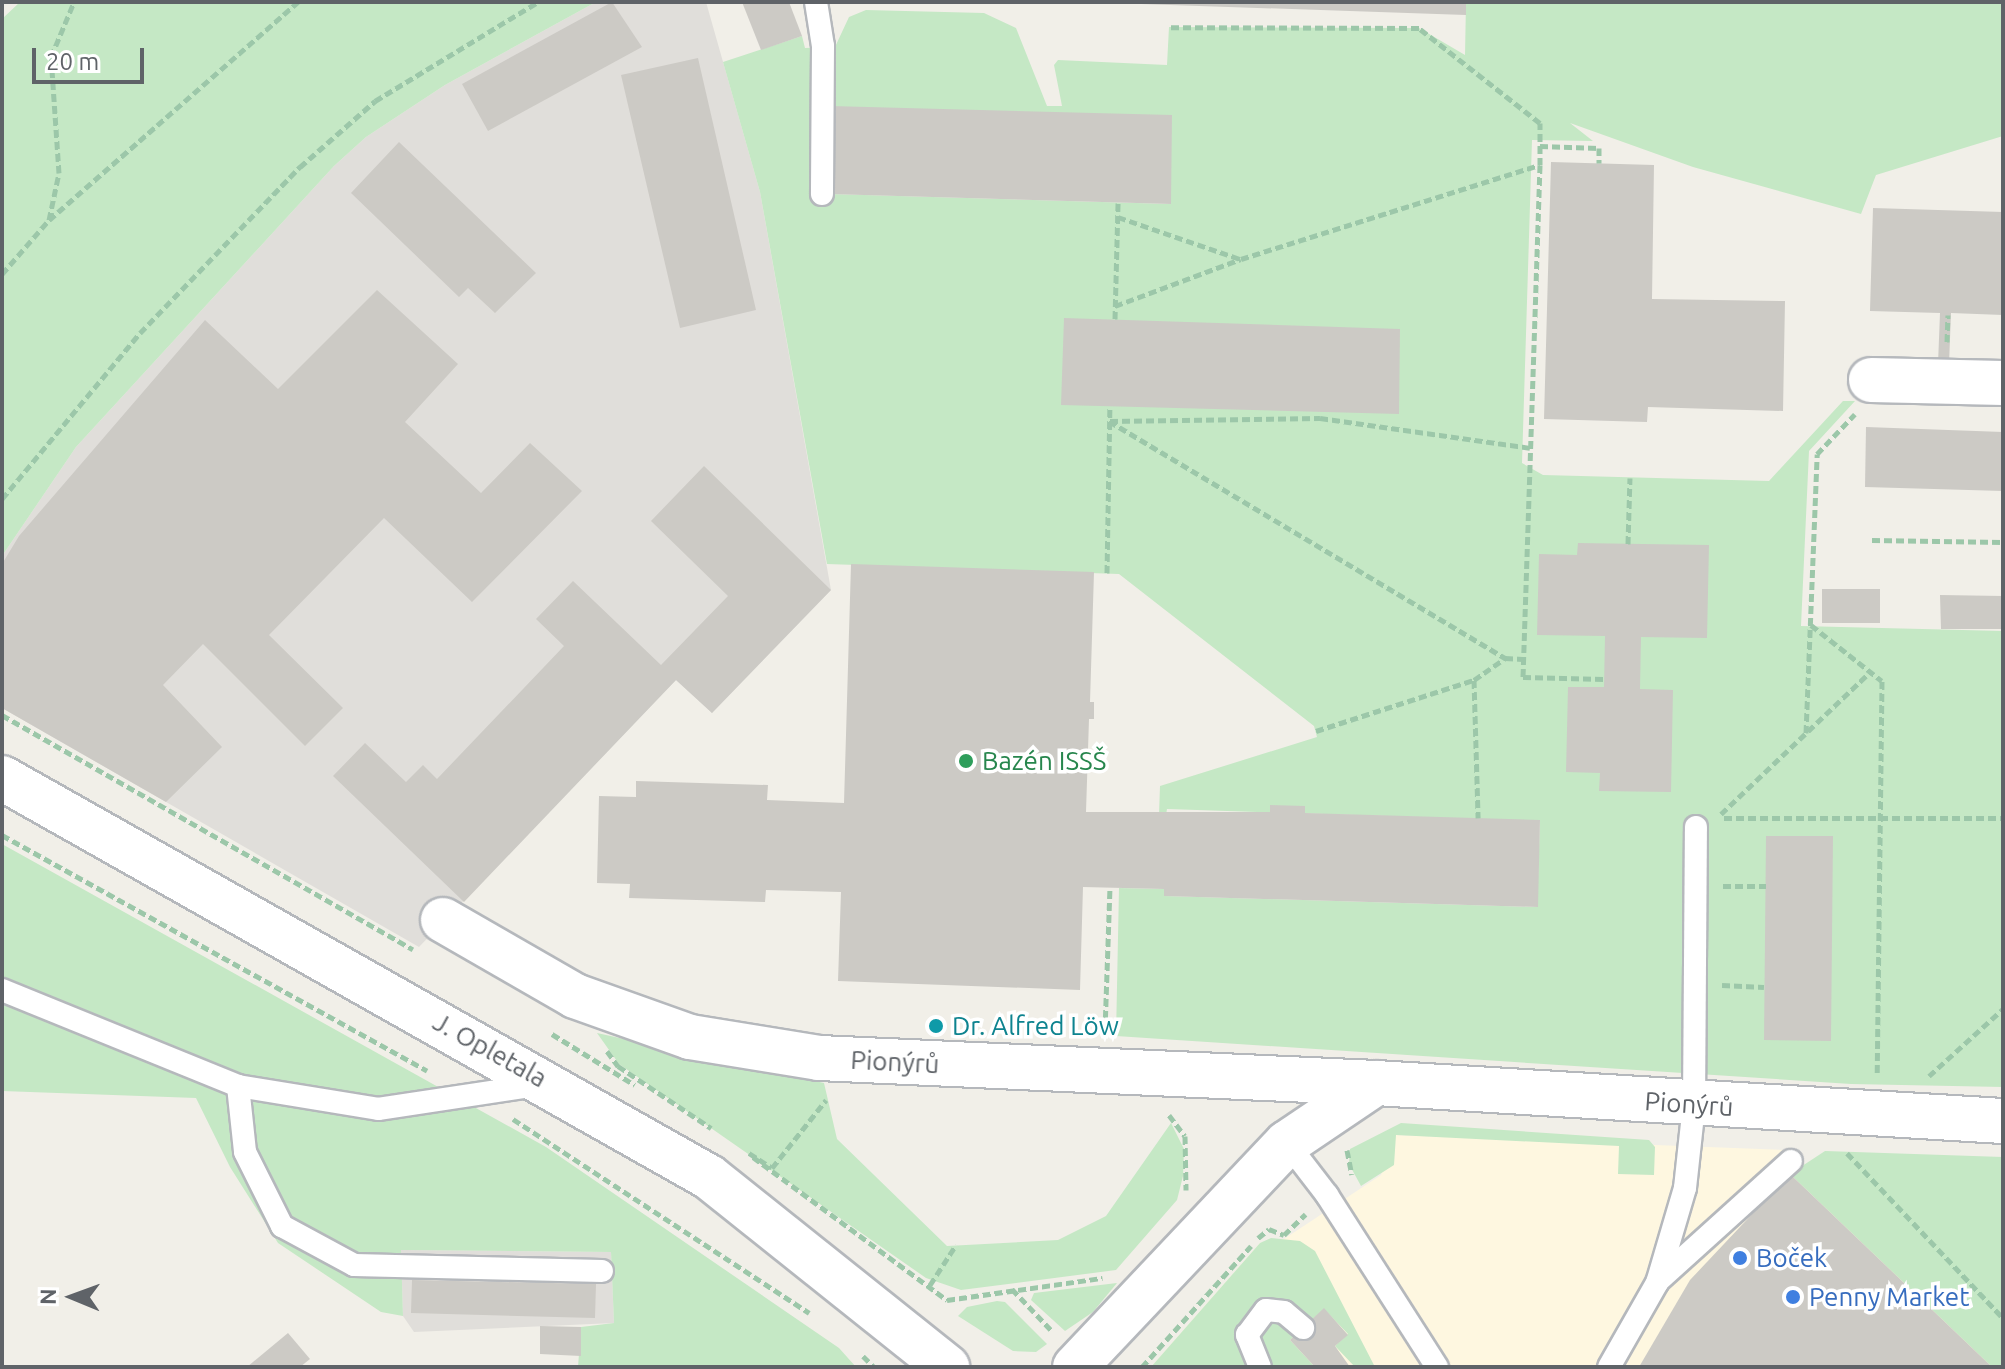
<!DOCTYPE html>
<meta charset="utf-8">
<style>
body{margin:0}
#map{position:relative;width:2005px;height:1369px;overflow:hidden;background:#f1efe8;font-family:Ubuntu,sans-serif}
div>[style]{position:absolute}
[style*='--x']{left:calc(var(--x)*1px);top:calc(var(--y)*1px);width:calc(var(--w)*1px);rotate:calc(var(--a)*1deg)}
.commercial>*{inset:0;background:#fef7e0}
.industrial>*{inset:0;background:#e0deda}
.green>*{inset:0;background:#c5e8c5}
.building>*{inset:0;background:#cccac5}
.path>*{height:5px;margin-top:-2.5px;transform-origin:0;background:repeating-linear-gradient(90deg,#9cc7a9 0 8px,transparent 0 12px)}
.roads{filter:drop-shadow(2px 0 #b5b8bc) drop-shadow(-2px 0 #b5b8bc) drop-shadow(0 2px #b5b8bc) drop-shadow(0 -2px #b5b8bc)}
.lane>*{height:22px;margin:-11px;padding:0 11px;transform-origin:11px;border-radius:11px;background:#fff}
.street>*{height:44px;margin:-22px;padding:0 22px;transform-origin:22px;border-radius:22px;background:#fff}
.secondary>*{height:44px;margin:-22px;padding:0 22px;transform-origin:22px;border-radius:22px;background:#fff}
.dots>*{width:22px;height:22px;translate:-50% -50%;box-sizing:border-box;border:4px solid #fff;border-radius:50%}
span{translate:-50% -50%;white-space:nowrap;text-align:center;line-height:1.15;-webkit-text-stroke:7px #fff;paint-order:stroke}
.leisure-label{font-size:26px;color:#27864d}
.left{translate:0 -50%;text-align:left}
.culture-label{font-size:26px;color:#0d838f}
.street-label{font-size:26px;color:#5f6368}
.shop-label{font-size:26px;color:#366cbe}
.frame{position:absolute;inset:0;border:4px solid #5f6368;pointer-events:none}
.north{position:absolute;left:32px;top:1257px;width:80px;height:80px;-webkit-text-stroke:6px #fff;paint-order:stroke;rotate:271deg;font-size:22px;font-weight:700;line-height:32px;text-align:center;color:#5f6368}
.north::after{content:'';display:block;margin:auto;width:28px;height:36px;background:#5f6368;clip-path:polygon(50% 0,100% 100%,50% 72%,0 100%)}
.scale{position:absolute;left:32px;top:48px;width:112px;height:36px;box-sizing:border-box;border:4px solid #5f6368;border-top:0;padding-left:10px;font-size:24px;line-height:28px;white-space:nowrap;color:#5f6368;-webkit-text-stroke:6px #fff;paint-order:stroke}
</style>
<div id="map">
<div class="commercial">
<div style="clip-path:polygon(1395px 1135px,1786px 1150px,1999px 1367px,1151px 1367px,1260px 1243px,1284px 1239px,1381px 1175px)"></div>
</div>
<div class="industrial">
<div style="clip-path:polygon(596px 2px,706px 2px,760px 192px,831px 590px,712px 713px,676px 680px,419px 947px,2px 708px,2px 556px,76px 447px,334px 166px,366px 137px,445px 85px)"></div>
<div style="clip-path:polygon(401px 1250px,611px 1252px,614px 1323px,414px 1332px,403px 1316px)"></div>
</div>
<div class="green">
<div style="clip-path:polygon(20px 2px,596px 2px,445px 85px,366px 137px,334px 166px,76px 447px,2px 556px,2px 19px)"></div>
<div style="clip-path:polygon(evenodd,1466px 2px,2003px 2px,2003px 136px,1876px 175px,1861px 214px,1693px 167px,1570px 123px,1593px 141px,1532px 140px,1522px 463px,1543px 475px,1769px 481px,1843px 401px,1855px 401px,1809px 451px,1801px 626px,2003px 631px,2003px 1087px,1851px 1084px,1116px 1036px,1119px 888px,1164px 889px,1165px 896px,1537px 907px,1540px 821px,1167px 809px,1166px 815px,1159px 815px,1160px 786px,1317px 737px,1314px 726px,1119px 574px,827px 564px,760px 192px,723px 62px,802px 36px,805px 48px,835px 47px,849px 17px,866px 10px,984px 13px,1016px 28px,1047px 106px,1062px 106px,1054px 65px,1058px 60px,1167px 65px,1169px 27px,1419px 28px,1465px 55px,1466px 2px,1171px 116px,1170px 204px,830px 194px,1171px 116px)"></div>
<div style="clip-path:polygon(2px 844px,546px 1147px,839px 1348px,856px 1367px,578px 1367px,581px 1327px,614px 1323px,611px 1252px,401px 1250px,403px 1316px,381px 1312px,278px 1243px,230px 1167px,196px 1098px,2px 1091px)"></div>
<div style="clip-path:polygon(597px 1033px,824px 1083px,837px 1139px,947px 1246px,1058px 1240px,1106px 1216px,1171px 1123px,1184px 1149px,1183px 1176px,1177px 1200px,1116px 1270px,961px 1290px,926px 1278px,619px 1064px)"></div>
<div style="clip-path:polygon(1401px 1123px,1649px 1140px,1655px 1147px,1654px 1175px,1618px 1174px,1619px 1146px,1396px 1135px,1394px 1165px,1361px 1186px,1349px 1164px,1350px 1149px)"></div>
<div style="clip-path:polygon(1825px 1151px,2003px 1157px,2003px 1367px,1992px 1367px,1790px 1174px)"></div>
<div style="clip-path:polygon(1271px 1238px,1300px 1241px,1315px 1251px,1375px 1367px,1355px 1367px,1335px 1346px,1348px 1334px,1324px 1309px,1290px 1340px,1315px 1367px,1151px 1367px,1260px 1243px)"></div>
<div style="clip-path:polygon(1117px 1283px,1093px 1312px,1065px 1331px,1031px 1300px,1034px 1293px)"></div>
<div style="clip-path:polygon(997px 1301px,1005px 1302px,1047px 1344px,1036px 1352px,1013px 1351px,958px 1316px,967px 1307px)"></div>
</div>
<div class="building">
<div style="clip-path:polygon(612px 2px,642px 47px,488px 131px,462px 84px)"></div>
<div style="clip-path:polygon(742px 2px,789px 2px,802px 36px,761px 50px)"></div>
<div style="clip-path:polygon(1083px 2px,1466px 2px,1466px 15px)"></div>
<div style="clip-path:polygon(698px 58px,756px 310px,680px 328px,621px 75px)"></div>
<div style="clip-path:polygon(830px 106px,1172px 115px,1171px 204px,829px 194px)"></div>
<div style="clip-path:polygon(399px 142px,536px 273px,495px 313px,468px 288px,459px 297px,351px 193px)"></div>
<div style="clip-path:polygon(1551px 162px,1654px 165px,1652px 299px,1785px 301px,1783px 411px,1648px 407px,1647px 422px,1544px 419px)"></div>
<div style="clip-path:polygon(1873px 208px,2003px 212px,2003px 315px,1951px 313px,1949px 364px,1938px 364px,1940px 313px,1870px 311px)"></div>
<div style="clip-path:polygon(377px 290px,458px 364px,405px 422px,481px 493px,530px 443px,582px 491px,472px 602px,384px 518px,269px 635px,343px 708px,305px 746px,203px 644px,163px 685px,222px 747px,166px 802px,2px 708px,2px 564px,19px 536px,205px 320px,278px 389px)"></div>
<div style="clip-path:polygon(1064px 318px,1400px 329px,1399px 414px,1061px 405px)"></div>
<div style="clip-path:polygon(1866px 427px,2003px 432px,2003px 491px,1865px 487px)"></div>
<div style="clip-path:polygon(704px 466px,831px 590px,712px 713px,676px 680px,464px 902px,333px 776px,365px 743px,406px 782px,423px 765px,437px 779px,564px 646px,536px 619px,573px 581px,661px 665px,728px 596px,651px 521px)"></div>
<div style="clip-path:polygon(1578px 543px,1709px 545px,1707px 638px,1641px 637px,1640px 689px,1673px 690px,1671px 792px,1599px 791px,1600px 773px,1566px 772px,1568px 687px,1604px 687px,1605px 636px,1537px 635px,1539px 554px,1577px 555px)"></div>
<div style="clip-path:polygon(851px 564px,1094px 572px,1090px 702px,1094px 702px,1094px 719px,1089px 719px,1086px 812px,1270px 812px,1270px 805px,1305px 806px,1305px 813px,1540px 820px,1538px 907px,1164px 896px,1164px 889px,1083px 887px,1080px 990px,838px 981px,841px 892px,766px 890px,765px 902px,629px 898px,630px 884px,597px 883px,599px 796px,636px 797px,636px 781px,768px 785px,767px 800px,844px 803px)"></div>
<div style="clip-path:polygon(1822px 589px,1880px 589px,1880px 623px,1822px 623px)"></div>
<div style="clip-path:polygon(1940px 595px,2003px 596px,2003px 629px,1941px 629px)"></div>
<div style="clip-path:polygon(1766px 836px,1833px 836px,1831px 1041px,1764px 1040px)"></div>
<div style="clip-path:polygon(1790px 1174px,1992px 1367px,1639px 1367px,1690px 1280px)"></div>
<div style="clip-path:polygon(412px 1280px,596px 1284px,595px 1318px,411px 1313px)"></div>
<div style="clip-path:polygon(1324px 1308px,1348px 1335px,1335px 1346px,1350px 1367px,1315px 1367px,1290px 1340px)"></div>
<div style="clip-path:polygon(540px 1326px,581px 1327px,581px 1356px,540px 1354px)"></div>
<div style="clip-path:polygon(288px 1333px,310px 1359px,300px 1367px,247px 1367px)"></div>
</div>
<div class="path">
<div style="--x:1540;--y:146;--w:59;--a:1.9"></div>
<div style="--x:1599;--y:148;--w:15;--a:90"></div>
<div style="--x:1540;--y:165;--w:512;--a:91.9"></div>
<div style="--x:1523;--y:677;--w:81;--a:1.4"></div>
<div style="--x:1118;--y:217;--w:129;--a:19"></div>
<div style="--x:49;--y:220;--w:331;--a:-41.2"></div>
<div style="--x:2;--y:274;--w:72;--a:-49"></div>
<div style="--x:49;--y:220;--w:48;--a:-78"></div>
<div style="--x:59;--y:173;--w:116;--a:-93.9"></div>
<div style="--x:51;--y:57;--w:60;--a:-67.3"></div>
<div style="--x:1115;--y:306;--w:134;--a:-20.5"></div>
<div style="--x:1241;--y:259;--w:313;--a:-17.5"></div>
<div style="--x:1540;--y:165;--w:42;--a:-90"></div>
<div style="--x:1540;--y:123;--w:154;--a:-141.9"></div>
<div style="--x:1419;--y:28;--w:250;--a:-179.8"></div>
<div style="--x:1115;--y:319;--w:116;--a:-88.5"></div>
<div style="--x:1947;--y:342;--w:27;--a:-88"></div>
<div style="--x:1109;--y:421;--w:462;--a:30.9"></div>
<div style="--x:1110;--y:421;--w:210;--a:-0.8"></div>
<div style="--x:1320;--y:418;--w:212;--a:8.1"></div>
<div style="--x:2;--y:499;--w:216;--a:-50.3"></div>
<div style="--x:140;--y:333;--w:231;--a:-46.1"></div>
<div style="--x:300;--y:167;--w:100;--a:-41.3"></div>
<div style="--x:375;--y:101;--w:191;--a:-31.3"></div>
<div style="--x:1872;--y:540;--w:131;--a:0.9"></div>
<div style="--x:1628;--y:544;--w:66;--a:-88.3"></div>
<div style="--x:1107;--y:573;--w:166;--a:-89"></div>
<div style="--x:1811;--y:625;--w:90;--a:38.3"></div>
<div style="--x:1882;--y:681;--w:392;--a:90.7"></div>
<div style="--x:1474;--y:680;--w:138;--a:88.3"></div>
<div style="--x:2;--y:715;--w:473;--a:29.7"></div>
<div style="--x:1316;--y:731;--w:166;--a:-17.9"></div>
<div style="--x:1474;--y:680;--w:38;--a:-35"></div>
<div style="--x:1505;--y:658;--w:18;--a:3"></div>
<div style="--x:1806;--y:733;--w:279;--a:-87.7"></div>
<div style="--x:1817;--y:454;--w:55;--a:-46.5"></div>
<div style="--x:1721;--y:814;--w:207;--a:-43.6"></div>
<div style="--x:1724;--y:818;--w:279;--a:0"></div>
<div style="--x:2;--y:835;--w:486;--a:29"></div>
<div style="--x:1723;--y:886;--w:43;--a:0"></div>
<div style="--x:1722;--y:985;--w:42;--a:2.7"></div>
<div style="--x:1105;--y:1030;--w:143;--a:-88"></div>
<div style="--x:552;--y:1034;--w:97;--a:31.6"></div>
<div style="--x:607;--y:1051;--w:19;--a:54"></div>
<div style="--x:618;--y:1066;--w:112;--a:33.7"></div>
<div style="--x:1929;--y:1076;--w:100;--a:-42.2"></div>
<div style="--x:1169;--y:1115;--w:26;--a:53"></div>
<div style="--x:1185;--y:1136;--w:54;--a:88.9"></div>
<div style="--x:513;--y:1119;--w:354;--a:33.2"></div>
<div style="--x:1347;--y:1150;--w:25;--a:79"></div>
<div style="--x:749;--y:1153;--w:27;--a:33"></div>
<div style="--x:1847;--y:1153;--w:227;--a:46.6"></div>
<div style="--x:753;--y:1157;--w:241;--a:36.4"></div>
<div style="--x:947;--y:1300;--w:157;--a:-8.1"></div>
<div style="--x:772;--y:1168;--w:87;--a:-51.5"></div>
<div style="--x:1258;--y:1238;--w:14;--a:-39"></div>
<div style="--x:1269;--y:1229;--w:16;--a:22"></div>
<div style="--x:1284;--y:1235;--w:30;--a:-44"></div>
<div style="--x:930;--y:1285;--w:48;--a:-57"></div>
<div style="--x:1012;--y:1289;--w:58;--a:46.4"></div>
<div style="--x:863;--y:1356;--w:16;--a:45"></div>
<div style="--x:1142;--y:1367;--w:163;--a:-48"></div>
</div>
<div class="roads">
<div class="lane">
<div style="--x:816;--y:2;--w:45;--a:81"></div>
<div style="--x:823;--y:46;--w:148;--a:90.4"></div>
<div style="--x:2;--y:990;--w:255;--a:22.1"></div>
<div style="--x:238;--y:1086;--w:142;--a:9.3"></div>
<div style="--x:378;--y:1109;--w:160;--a:-8.6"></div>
<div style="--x:238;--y:1086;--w:66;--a:83.9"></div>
<div style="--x:245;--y:1152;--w:83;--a:63.4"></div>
<div style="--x:282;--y:1226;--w:82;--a:28.4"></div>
<div style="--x:354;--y:1265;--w:248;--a:1.4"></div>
<div style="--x:1287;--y:1143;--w:66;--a:52.4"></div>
<div style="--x:1327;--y:1195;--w:204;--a:57.4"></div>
<div style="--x:1658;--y:1281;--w:179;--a:-42.1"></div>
<div style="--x:1260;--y:1367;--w:35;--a:-112"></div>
<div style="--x:1247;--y:1335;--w:31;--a:-53"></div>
<div style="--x:1266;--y:1310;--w:18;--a:6"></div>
<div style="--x:1284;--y:1312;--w:25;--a:40"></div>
<div style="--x:1609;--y:1367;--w:97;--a:-60.3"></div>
<div style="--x:1657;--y:1283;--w:99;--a:-73.6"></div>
<div style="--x:1685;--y:1188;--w:83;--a:-83.8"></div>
<div style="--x:1694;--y:1105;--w:278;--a:-89.6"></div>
</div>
<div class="street">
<div style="--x:1871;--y:380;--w:132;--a:1.3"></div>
<div style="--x:443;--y:920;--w:152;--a:29.9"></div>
<div style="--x:575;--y:996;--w:122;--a:19.6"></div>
<div style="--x:690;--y:1037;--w:131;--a:9.2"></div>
<div style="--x:819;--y:1058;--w:558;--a:2.57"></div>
<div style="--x:1075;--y:1367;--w:308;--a:-46.6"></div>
<div style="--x:1287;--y:1143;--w:107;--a:-34"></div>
<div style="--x:1376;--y:1083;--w:628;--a:3.47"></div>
</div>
<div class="secondary">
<div style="--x:2;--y:778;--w:812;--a:29.44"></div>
<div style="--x:709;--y:1177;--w:305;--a:38.6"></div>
</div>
</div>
<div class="dots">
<div style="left:966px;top:761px;background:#2e9e5b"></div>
<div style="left:936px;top:1026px;background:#0f9aa8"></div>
<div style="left:1740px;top:1258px;background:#3f7fe0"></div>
<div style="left:1793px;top:1297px;background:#3f7fe0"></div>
</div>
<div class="leisure-label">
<span class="left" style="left:982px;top:761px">Bazén ISSŠ</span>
</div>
<div class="culture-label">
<span class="left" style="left:952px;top:1026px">Dr. Alfred Löw</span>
</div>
<div class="street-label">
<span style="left:490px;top:1050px;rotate:29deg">J. Opletala</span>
<span style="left:895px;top:1062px;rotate:3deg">Pionýrů</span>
<span style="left:1689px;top:1104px;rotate:4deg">Pionýrů</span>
</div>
<div class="shop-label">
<span class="left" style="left:1756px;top:1258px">Boček</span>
<span class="left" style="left:1809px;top:1297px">Penny Market</span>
</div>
<div class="frame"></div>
<div class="north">N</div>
<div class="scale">20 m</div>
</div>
